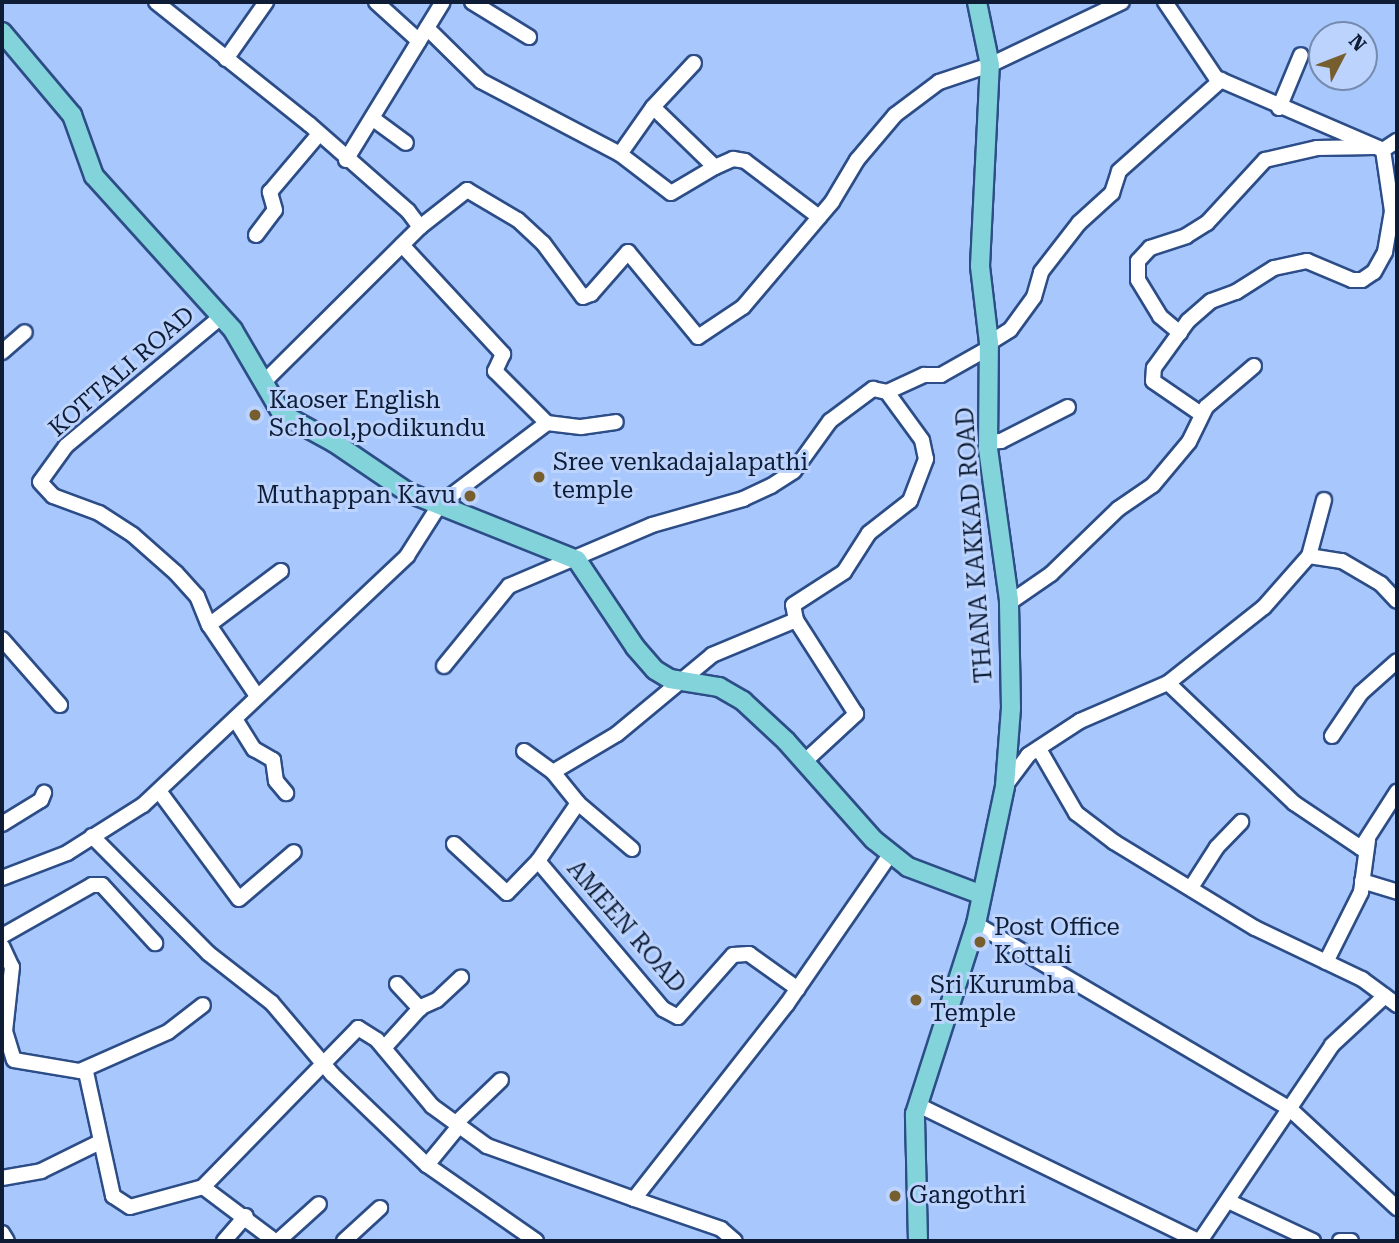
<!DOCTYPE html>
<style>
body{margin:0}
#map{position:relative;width:1399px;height:1243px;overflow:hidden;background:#a8c7fd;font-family:"Roboto Serif",serif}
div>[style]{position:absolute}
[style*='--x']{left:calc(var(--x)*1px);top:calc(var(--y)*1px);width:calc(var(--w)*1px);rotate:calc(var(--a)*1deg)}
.roads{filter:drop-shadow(2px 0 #2c4d87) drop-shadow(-2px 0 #2c4d87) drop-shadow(0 2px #2c4d87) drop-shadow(0 -2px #2c4d87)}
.minor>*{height:14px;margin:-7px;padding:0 7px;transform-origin:7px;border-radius:7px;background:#fff}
.major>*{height:18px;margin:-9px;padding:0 9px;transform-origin:9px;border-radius:9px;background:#83d4da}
.dots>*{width:19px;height:19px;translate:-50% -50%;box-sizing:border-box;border:4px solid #bcd4fd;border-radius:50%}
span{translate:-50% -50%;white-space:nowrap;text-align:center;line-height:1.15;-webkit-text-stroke:6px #bcd4fd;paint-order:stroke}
.street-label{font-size:24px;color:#0e1c35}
.poi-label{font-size:24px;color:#0e1c35}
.left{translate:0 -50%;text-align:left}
.right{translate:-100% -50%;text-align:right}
.frame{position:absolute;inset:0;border:4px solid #0e1c35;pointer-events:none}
.north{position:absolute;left:1308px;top:21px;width:70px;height:70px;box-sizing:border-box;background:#bcd4fd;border:2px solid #768aad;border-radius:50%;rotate:48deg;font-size:19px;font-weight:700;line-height:28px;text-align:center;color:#0e1c35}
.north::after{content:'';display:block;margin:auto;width:24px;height:32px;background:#775e2f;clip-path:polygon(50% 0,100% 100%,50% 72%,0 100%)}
</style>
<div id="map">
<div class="roads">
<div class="minor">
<div style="--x:156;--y:2;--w:196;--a:38.6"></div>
<div style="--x:309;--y:124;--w:132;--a:41.3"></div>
<div style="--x:408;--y:211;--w:20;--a:53"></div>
<div style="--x:420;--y:227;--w:220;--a:135.2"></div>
<div style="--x:376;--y:2;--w:58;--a:42.2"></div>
<div style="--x:472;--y:2;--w:67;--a:31.6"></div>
<div style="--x:1165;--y:2;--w:92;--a:56.1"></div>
<div style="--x:1216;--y:78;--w:182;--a:23.3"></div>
<div style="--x:1383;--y:150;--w:17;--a:-33"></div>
<div style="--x:427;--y:28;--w:76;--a:44.5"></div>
<div style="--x:481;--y:81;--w:157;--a:27.7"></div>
<div style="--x:620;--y:154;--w:57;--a:-54.9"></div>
<div style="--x:653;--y:107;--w:86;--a:44.1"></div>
<div style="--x:715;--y:167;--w:20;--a:-24"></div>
<div style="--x:733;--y:159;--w:12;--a:9"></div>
<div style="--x:745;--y:161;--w:93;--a:37.1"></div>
<div style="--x:226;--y:59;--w:70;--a:-54.9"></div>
<div style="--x:653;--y:107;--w:60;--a:-47"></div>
<div style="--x:1279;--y:108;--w:57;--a:-67.5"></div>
<div style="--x:372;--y:118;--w:42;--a:36.3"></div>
<div style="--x:620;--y:154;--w:64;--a:37.4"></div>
<div style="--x:671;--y:193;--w:51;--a:-30.6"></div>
<div style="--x:346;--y:160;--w:185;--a:-58.5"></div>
<div style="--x:420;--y:227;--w:60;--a:-38.2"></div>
<div style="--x:467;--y:190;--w:59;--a:30.5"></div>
<div style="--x:518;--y:220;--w:34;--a:43"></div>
<div style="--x:543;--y:243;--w:67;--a:53.5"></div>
<div style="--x:583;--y:297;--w:9;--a:-21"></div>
<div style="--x:591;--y:294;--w:56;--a:-48.6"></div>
<div style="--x:628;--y:252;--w:110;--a:50.5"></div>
<div style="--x:698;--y:337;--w:54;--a:-33.7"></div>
<div style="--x:743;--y:307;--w:138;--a:-49.7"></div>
<div style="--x:832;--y:202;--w:49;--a:-59.2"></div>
<div style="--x:857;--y:160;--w:59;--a:-49.8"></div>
<div style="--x:895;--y:115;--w:55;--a:-36.9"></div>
<div style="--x:939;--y:82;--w:54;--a:-18.4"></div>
<div style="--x:990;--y:65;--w:146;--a:-25.5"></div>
<div style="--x:256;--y:235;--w:31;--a:-53"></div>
<div style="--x:275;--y:210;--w:19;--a:-106"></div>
<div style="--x:270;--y:192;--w:76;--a:-49.8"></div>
<div style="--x:402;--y:245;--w:149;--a:47.2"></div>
<div style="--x:503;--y:354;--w:19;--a:115"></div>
<div style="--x:495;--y:371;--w:74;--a:45"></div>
<div style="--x:547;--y:423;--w:34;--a:7"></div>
<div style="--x:581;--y:427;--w:35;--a:-8"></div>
<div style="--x:222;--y:316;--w:203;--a:140.2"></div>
<div style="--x:66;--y:446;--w:44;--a:125.8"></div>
<div style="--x:40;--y:482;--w:19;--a:47"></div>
<div style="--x:53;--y:496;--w:49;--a:20.3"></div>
<div style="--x:99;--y:513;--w:40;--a:32.9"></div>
<div style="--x:133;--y:535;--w:57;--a:41.5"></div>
<div style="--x:176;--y:573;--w:31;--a:48"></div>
<div style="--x:197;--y:596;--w:31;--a:68"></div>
<div style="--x:209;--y:625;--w:86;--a:55.9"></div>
<div style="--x:1180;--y:333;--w:26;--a:-140"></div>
<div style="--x:1160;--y:316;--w:42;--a:-121.4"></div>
<div style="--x:1138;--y:280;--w:19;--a:-90"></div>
<div style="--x:1138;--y:261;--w:18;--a:-47"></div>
<div style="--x:1150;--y:248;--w:38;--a:-18"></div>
<div style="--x:1186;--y:236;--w:25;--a:-32"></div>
<div style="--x:1207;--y:223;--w:86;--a:-47.4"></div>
<div style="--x:1265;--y:160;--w:53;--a:-13"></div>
<div style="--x:1317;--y:148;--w:57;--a:-1"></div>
<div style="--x:989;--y:343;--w:25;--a:-32"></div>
<div style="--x:1010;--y:330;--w:41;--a:-54"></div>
<div style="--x:1034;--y:297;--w:26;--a:-74"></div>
<div style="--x:1041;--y:272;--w:62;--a:-52.2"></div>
<div style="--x:1079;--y:223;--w:45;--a:-42.3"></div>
<div style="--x:1112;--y:193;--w:23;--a:-72"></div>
<div style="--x:1119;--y:171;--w:137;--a:-41.7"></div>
<div style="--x:2;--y:352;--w:30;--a:-41"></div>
<div style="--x:1201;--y:414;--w:58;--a:-145.5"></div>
<div style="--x:1153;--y:381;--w:13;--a:-86"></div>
<div style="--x:1154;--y:368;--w:58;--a:-54.1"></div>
<div style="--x:1188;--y:321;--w:30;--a:-41"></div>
<div style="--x:1211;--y:301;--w:27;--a:-20"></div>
<div style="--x:1236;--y:292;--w:45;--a:-32.3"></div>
<div style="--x:1274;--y:268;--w:34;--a:-12"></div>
<div style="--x:1307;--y:261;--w:49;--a:22.9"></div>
<div style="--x:1352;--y:280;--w:10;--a:0"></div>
<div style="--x:1362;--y:280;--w:14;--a:-34"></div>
<div style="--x:1374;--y:272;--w:23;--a:-61"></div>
<div style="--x:1385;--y:252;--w:42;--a:-80.3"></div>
<div style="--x:1392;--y:211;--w:62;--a:-98.4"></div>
<div style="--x:988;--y:442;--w:13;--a:-4"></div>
<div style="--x:1001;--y:441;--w:75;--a:-26.9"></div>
<div style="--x:1309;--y:556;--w:58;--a:-75"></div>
<div style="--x:1009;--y:603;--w:51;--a:-34.6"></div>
<div style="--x:1051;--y:574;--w:93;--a:-44.1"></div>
<div style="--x:1118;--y:509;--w:42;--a:-34.4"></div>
<div style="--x:1153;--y:485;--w:56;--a:-50.1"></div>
<div style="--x:1189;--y:442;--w:39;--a:-64"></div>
<div style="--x:1206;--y:407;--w:63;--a:-40.5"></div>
<div style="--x:209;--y:625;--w:90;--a:-36.9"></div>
<div style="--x:2;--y:639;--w:88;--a:48.7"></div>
<div style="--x:444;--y:666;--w:103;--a:-50.9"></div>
<div style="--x:509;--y:586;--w:155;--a:-23.1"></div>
<div style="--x:652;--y:525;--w:95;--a:-15.9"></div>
<div style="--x:743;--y:499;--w:31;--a:-25"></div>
<div style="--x:771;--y:486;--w:27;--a:-33"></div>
<div style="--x:794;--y:471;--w:62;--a:-54.2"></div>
<div style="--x:830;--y:421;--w:54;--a:-36.7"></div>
<div style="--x:873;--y:389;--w:14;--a:12"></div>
<div style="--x:887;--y:392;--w:41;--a:-24.7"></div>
<div style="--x:924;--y:375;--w:17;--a:0"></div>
<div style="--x:941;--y:375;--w:55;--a:-29.4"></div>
<div style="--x:1168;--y:683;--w:122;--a:-38.4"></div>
<div style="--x:1264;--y:607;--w:68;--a:-48.6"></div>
<div style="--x:1309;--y:556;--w:33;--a:9"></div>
<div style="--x:1342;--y:561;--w:45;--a:30.5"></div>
<div style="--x:1381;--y:584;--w:23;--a:47"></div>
<div style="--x:235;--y:719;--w:36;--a:58"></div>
<div style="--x:254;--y:749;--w:22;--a:30"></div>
<div style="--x:273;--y:760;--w:21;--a:82"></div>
<div style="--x:276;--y:781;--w:16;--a:50"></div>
<div style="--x:1332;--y:736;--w:52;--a:-56"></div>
<div style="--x:1361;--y:693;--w:48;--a:-41.6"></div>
<div style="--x:1039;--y:749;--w:74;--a:60"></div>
<div style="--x:1076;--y:813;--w:48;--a:37.3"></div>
<div style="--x:1114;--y:842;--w:165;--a:31.4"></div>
<div style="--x:1255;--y:928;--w:119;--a:25.5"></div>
<div style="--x:1362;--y:979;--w:44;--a:36.6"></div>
<div style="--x:524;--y:751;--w:36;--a:36"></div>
<div style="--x:804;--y:762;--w:71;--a:-42.7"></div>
<div style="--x:856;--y:714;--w:112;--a:-122.6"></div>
<div style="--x:796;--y:620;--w:15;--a:-101"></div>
<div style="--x:793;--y:605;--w:61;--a:-32.9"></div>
<div style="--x:844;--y:572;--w:46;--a:-57.3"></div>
<div style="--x:869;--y:533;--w:52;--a:-38"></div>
<div style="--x:910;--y:501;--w:45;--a:-69.1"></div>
<div style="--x:926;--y:459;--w:19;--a:-102"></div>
<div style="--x:922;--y:440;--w:59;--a:-126.1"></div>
<div style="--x:1005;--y:786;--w:39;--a:-53"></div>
<div style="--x:1028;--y:755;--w:62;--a:-33.2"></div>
<div style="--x:1080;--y:721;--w:96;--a:-23.4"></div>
<div style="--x:1168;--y:683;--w:174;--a:43.6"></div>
<div style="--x:1294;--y:803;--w:81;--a:33.9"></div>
<div style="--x:1361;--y:848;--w:67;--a:-57.3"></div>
<div style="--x:159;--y:791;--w:134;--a:53.5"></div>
<div style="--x:239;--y:899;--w:72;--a:-40.5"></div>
<div style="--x:578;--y:803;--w:70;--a:124.6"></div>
<div style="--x:538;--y:861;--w:194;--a:49.8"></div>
<div style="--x:663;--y:1009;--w:17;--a:28"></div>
<div style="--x:678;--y:1017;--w:83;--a:-48.4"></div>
<div style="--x:733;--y:955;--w:16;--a:-4"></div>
<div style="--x:749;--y:954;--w:60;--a:35.5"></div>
<div style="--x:2;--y:824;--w:46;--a:-31.6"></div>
<div style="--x:41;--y:800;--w:8;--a:-67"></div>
<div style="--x:92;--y:836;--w:165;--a:45.2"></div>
<div style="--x:208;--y:953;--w:81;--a:38"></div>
<div style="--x:272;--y:1003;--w:93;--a:49.8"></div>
<div style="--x:332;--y:1074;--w:132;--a:43.8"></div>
<div style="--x:427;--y:1165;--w:133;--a:34.9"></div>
<div style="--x:454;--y:844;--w:72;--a:42.8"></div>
<div style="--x:507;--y:893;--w:45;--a:-45.9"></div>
<div style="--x:632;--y:849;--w:71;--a:-139.6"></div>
<div style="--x:578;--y:803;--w:40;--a:-129"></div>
<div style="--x:553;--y:772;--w:74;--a:-30.7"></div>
<div style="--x:617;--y:734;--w:124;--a:-39.7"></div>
<div style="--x:712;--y:655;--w:91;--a:-22.6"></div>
<div style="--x:2;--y:878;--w:70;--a:-21"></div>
<div style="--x:67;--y:853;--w:90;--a:-32.3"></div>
<div style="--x:143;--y:805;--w:363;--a:-43.3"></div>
<div style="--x:407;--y:556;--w:62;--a:-57.6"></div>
<div style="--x:440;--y:504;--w:134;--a:-37.1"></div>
<div style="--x:1362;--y:881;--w:37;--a:17"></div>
<div style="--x:1192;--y:886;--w:46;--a:-57.3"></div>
<div style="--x:1217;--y:847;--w:35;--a:-46"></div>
<div style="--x:976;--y:924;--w:364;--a:30.5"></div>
<div style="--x:1290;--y:1109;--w:146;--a:42.8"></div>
<div style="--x:2;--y:936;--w:103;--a:-29.5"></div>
<div style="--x:92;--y:885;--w:10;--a:0"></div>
<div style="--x:102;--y:885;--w:79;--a:47.6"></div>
<div style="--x:2;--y:946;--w:23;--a:65"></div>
<div style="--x:12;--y:967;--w:64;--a:96.2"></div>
<div style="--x:5;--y:1031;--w:30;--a:73"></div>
<div style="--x:14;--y:1060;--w:73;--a:9.5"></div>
<div style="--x:86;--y:1072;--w:127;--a:77.7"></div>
<div style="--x:113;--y:1196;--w:20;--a:33"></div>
<div style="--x:130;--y:1207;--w:76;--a:-15.3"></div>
<div style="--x:203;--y:1187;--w:90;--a:36.9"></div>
<div style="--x:1326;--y:962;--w:78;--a:-63.4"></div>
<div style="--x:1361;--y:892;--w:52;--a:-82.3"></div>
<div style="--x:397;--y:984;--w:34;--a:47"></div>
<div style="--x:384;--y:1048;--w:55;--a:-47.9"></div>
<div style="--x:421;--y:1007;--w:17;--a:-24"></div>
<div style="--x:437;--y:1000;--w:33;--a:-43"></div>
<div style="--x:80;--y:1071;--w:96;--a:-23.9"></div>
<div style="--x:168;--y:1032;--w:44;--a:-37.6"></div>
<div style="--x:918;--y:1105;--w:311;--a:25.9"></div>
<div style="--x:456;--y:1123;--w:62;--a:-43.7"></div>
<div style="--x:427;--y:1165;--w:50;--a:-50.6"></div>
<div style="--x:2;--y:1178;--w:40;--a:-10"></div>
<div style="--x:41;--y:1171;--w:66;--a:-26.2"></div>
<div style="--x:203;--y:1187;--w:222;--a:-45.7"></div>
<div style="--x:358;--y:1028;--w:22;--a:32"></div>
<div style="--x:377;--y:1040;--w:86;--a:50.2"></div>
<div style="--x:432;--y:1106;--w:68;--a:36"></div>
<div style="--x:487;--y:1146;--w:156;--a:19.8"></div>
<div style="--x:634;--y:1199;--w:248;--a:-51.9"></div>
<div style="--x:787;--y:1004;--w:183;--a:-55.4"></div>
<div style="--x:634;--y:1199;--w:92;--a:19"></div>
<div style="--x:721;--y:1229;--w:18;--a:41"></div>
<div style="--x:1228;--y:1201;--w:94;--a:25.2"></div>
<div style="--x:2;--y:1233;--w:9;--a:58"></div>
<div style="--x:224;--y:1241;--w:33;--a:-49"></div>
<div style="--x:278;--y:1241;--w:55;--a:-42.1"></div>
<div style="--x:344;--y:1241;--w:49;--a:-42.5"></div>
<div style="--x:1200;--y:1241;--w:236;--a:-56"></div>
<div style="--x:1332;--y:1045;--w:72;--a:-42.8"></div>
<div style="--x:1340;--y:1241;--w:11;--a:0"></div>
</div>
<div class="major">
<div style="--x:2;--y:32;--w:109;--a:49.9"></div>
<div style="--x:72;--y:115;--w:65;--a:70.2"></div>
<div style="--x:94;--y:176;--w:207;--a:47.9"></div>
<div style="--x:233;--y:330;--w:97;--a:59.7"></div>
<div style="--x:282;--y:414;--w:60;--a:28.7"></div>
<div style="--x:335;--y:443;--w:87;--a:34.2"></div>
<div style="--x:407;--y:492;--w:183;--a:21.8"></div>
<div style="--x:577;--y:560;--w:105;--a:56.3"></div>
<div style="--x:635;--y:647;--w:30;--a:49"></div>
<div style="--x:655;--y:670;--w:17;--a:31"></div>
<div style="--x:670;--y:679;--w:50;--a:9.3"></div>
<div style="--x:719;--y:687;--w:28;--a:30"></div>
<div style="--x:743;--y:701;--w:59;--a:42.9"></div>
<div style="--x:786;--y:741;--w:132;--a:48.4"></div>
<div style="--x:874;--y:840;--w:43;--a:38.5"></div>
<div style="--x:908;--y:867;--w:79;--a:20.7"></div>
<div style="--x:918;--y:1241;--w:127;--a:-91.4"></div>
<div style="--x:915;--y:1114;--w:200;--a:-72.2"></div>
<div style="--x:976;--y:924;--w:141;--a:-78.1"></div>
<div style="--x:1005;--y:786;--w:78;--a:-85.6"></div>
<div style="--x:1011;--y:708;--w:108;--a:-91.1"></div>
<div style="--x:1009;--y:600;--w:153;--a:-97.9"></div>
<div style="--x:988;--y:448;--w:105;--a:-89.5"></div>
<div style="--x:989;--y:343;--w:78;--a:-96.7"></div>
<div style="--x:980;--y:266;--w:201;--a:-87.2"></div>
<div style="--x:990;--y:65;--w:64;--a:-101.7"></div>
</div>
</div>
<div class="dots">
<div style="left:255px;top:415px;background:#775e2f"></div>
<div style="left:539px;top:477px;background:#775e2f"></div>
<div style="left:470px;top:496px;background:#775e2f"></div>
<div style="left:980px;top:942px;background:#775e2f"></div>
<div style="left:916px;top:1000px;background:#775e2f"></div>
<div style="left:895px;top:1196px;background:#775e2f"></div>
</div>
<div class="street-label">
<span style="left:122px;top:372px;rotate:-41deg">KOTTALI ROAD</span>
<span style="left:975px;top:545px;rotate:-94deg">THANA KAKKAD ROAD</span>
<span style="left:626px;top:927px;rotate:49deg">AMEEN ROAD</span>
</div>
<div class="poi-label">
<span class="left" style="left:269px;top:415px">Kaoser English<br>School,podikundu</span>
<span class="left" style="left:553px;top:477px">Sree venkadajalapathi<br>temple</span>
<span class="right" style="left:456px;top:496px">Muthappan Kavu</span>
<span class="left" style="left:994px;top:942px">Post Office<br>Kottali</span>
<span class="left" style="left:930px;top:1000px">Sri Kurumba<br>Temple</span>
<span class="left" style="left:909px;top:1196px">Gangothri</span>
</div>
<div class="frame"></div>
<div class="north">N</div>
</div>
